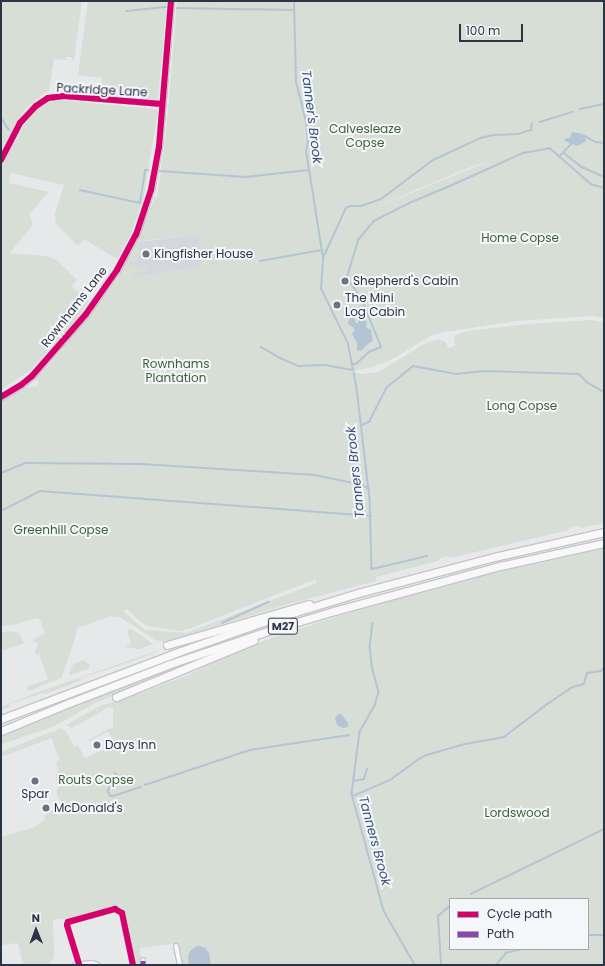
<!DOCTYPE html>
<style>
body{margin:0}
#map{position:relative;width:605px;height:966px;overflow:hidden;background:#e6e8ea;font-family:Poppins,sans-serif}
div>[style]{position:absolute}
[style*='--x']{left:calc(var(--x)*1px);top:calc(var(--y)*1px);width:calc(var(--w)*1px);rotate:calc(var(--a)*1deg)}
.built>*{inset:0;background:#d4d7dd}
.green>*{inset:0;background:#d6ded6}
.water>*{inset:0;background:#b4c4d5}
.stream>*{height:1.5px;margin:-0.75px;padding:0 0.75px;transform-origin:0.75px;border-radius:0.75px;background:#b4c4d5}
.roads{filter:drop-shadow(1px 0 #c4c6c8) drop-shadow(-1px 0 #c4c6c8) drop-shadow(0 1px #c4c6c8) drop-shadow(0 -1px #c4c6c8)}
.minor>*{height:4px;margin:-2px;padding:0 2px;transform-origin:2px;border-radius:2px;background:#f5f6f7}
.tertiary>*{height:5px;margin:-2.5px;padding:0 2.5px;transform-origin:2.5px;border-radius:2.5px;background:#f5f6f7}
.motorway>*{height:7px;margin:-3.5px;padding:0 3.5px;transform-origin:3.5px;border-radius:3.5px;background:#f8f8f8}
.quiet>*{height:5px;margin-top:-2.5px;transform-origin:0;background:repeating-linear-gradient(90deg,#8e44ad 0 10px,transparent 0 15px)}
.cycleway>*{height:6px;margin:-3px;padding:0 3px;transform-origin:3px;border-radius:3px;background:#d6006c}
.dots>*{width:11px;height:11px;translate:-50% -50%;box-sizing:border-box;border:2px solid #f4f6f9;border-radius:50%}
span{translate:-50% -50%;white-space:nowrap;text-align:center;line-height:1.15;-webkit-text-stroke:4px #f4f6f9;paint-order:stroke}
.shield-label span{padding:1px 3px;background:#f4f6f9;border:1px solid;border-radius:3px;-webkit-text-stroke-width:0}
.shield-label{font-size:11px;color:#2b3445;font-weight:700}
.street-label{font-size:12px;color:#2b3445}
.park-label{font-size:12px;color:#3f6138}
.poi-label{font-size:12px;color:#2b3445}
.left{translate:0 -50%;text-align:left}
.water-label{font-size:13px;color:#34527a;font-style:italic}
.frame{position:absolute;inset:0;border:2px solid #2b3445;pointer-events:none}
.legend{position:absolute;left:449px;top:898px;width:140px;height:52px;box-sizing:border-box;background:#f4f6f9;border:1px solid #a4a8b1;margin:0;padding:5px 7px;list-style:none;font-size:12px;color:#2b3445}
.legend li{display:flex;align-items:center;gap:8px;height:20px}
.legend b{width:20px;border:1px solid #a4a8b1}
.north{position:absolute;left:16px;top:910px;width:40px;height:40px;-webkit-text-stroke:3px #f4f6f9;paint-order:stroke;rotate:359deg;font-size:11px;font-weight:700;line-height:16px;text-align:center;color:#2b3445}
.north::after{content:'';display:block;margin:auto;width:14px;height:18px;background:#2b3445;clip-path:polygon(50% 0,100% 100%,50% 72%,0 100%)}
.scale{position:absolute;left:459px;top:24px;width:64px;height:18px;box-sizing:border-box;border:2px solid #2b3445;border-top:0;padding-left:5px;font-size:12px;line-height:14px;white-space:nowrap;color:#2b3445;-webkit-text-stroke:3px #f4f6f9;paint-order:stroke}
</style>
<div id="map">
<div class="built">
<div style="clip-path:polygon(199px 235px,203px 268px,118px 278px,136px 242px)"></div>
</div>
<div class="green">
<div style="clip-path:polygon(1px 1px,82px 1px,74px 60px,72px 60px,72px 57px,66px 57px,66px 60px,54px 59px,49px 90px,26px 108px,1px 150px)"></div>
<div style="clip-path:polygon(88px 1px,167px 1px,158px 99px,153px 101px,99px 96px,102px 78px,78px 75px)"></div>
<div style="clip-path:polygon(evenodd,177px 1px,604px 1px,604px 318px,594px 316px,516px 321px,445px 332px,432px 335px,396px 357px,374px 367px,356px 370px,356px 373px,365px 374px,379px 372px,422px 345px,438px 339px,446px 342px,448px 348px,455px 346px,454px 337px,456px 335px,468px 331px,518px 325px,572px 321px,591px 320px,604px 322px,604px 523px,580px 528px,579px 526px,569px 528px,569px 530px,450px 558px,447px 556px,440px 558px,438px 561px,376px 577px,376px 581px,292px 603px,164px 642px,155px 640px,120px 617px,111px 616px,77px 628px,74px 642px,61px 678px,29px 691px,27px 689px,27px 687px,48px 679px,39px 654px,36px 655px,35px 651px,38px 644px,32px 640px,45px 634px,40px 620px,36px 618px,13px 625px,1px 626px,1px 401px,26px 388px,37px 386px,39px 382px,35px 379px,50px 364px,118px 278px,126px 262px,134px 266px,137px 266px,138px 268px,147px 267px,145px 272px,135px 272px,133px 276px,203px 267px,199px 235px,139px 241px,138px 261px,134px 262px,127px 259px,143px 227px,155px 197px,157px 197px,166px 134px,177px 1px,495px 159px,379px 206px,378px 206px,468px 168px,495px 159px,177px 1px,354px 318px,356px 323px,359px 322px,366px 324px,366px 327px,373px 339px,373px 341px,368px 344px,361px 351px,357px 349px,357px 343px,352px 334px,355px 329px,350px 326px,354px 318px,177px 1px,316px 579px,317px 583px,186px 633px,145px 630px,123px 611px,127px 609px,142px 623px,148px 626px,180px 631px,191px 628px,316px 579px)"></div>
<div style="clip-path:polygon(60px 100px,155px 109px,158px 111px,143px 200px,130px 237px,117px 259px,84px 239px,78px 246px,56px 224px,55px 214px,64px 185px,11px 173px,9px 183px,49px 192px,29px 214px,33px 224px,10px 253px,45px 256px,57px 260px,77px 280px,71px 286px,89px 301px,76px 321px,32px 369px,1px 390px,1px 167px,26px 122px,39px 108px,49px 102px)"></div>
<div style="clip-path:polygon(evenodd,604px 548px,604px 965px,183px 965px,178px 943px,140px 948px,141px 965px,135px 965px,123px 912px,119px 908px,115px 907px,67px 920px,61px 918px,53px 920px,54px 957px,48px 965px,23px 965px,18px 943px,1px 945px,1px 837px,33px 828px,45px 819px,44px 815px,61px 805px,56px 790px,59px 787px,55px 776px,58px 772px,56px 762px,60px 760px,51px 738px,1px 757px,1px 752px,61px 728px,66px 731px,74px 747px,78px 745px,85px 759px,114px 744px,111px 735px,107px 732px,89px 741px,88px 740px,113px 727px,113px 708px,109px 707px,72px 728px,66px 725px,100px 706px,139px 694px,188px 675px,235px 652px,274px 637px,382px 602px,476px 577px,604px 548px,450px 899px,588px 899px,588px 949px,450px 949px,450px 899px)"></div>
<div style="clip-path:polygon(130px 629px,133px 630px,153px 644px,139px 649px,124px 647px,131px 644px,127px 630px)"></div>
<div style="clip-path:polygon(7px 631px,16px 632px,20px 635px,24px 643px,2px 651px,1px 631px,4px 633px)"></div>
<div style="clip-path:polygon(159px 650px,142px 658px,81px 678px,81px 680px,46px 694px,42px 693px,10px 704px,10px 707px,1px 710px,1px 707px,30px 695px)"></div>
<div style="clip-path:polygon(84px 660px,90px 665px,88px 669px,70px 675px,69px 673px,74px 663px)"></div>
<div style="clip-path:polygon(187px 663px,188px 665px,95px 703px,55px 726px,2px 744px,1px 742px,1px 735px,4px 733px,92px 698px)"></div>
</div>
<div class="water">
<div style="clip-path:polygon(572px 132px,583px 134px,586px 139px,585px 142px,577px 146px,565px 141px,564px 139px,570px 138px)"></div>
<div style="clip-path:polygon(350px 317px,354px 318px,356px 323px,358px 323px,359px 317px,362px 317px,367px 322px,366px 327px,371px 330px,373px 341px,368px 344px,361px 351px,357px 350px,357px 343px,352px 334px,355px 329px,348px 324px)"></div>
<div style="clip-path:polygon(338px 714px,341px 714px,348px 723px,348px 727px,343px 728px,337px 725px,335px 719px)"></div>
<div style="clip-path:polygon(200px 946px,205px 948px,209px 953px,211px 965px,189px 965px,188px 957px,190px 951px,195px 947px)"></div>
</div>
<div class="stream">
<div style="--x:177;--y:8;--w:117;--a:1"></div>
<div style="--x:126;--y:11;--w:40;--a:-5.7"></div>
<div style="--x:580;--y:109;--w:25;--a:-12"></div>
<div style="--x:1;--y:117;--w:15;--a:58"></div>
<div style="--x:540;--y:122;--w:34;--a:-17"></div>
<div style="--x:585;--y:136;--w:13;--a:29"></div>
<div style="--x:596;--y:142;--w:8;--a:7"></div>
<div style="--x:564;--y:153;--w:23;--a:38"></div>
<div style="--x:582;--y:167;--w:24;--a:24"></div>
<div style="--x:560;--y:156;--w:16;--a:-47"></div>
<div style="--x:160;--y:171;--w:86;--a:4"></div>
<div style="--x:246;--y:177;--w:63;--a:-6.3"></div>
<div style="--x:80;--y:190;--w:61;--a:12.2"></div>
<div style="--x:140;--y:203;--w:33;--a:-81"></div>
<div style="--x:145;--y:170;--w:3;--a:0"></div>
<div style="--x:323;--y:258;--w:55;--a:-65.3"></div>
<div style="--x:346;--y:208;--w:5;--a:-22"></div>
<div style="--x:351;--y:206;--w:10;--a:0"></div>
<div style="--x:361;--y:206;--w:21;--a:-19"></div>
<div style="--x:381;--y:199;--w:65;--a:-36.9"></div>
<div style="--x:433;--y:160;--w:53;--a:-24.6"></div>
<div style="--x:481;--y:138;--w:12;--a:-14"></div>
<div style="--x:493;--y:135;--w:25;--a:-2"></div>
<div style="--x:518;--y:134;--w:14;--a:-17"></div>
<div style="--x:531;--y:130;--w:6;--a:-81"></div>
<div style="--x:260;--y:261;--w:63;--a:-10.1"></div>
<div style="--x:261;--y:347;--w:22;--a:30"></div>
<div style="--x:280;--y:358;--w:21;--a:23"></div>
<div style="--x:299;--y:366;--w:26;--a:-2"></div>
<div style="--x:325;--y:365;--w:28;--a:10"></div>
<div style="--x:353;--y:370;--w:26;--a:-101"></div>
<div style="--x:348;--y:344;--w:61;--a:-116.1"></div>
<div style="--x:321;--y:289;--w:31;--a:-86"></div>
<div style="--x:323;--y:258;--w:108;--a:-99"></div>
<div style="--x:306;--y:151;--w:8;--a:-76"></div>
<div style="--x:308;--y:143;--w:21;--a:-95"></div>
<div style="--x:306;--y:122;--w:41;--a:-104"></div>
<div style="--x:296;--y:82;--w:81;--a:-91.4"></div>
<div style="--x:352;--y:364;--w:4;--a:0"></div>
<div style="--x:356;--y:364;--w:18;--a:-43"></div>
<div style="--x:369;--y:352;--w:13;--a:-23"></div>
<div style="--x:381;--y:347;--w:50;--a:-112.4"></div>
<div style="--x:362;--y:301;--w:28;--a:-122"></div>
<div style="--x:347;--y:277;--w:39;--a:-73"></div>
<div style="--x:358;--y:240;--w:25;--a:-50"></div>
<div style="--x:374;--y:221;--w:39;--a:-27"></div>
<div style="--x:409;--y:203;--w:44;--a:-22.5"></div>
<div style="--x:450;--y:186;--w:80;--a:-24.3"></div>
<div style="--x:523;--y:153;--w:27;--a:-10"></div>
<div style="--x:550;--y:148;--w:55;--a:41.3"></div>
<div style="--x:591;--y:184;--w:14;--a:17"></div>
<div style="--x:354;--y:373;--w:15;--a:79"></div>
<div style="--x:357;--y:388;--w:111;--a:83.3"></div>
<div style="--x:370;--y:498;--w:71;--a:88.4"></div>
<div style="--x:372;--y:569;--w:57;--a:-13.3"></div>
<div style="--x:362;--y:425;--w:8;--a:-23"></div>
<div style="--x:369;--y:422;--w:38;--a:-63"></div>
<div style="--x:386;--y:388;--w:35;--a:-39"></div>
<div style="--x:413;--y:366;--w:44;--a:10.5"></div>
<div style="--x:456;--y:374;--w:28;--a:-6"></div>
<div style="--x:484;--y:371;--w:95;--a:1.8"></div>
<div style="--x:579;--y:374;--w:13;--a:45"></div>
<div style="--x:588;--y:383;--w:18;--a:29"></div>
<div style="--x:1;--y:473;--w:27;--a:-22"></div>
<div style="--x:26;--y:463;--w:116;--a:0.5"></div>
<div style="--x:142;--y:464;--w:173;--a:3.6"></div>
<div style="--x:315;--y:475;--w:49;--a:11.8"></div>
<div style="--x:363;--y:485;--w:7;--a:34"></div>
<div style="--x:1;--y:510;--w:4;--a:-14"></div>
<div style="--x:5;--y:509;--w:39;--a:-27"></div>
<div style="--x:40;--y:491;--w:332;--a:4.3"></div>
<div style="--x:222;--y:623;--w:51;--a:-24.5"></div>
<div style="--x:373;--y:623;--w:23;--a:97"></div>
<div style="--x:370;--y:646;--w:20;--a:84"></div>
<div style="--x:372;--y:666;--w:27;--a:75"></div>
<div style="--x:379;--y:692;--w:15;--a:106"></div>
<div style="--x:375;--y:706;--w:30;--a:120"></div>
<div style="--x:360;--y:732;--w:63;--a:97.4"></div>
<div style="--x:352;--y:794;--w:121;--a:74.7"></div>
<div style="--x:384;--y:911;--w:62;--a:60.1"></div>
<div style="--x:115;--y:773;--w:3;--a:45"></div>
<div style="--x:117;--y:775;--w:18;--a:119"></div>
<div style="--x:108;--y:791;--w:6;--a:59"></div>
<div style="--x:111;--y:796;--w:2;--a:0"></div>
<div style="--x:113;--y:796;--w:29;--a:-18"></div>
<div style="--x:353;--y:781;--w:11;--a:-10"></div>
<div style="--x:364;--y:779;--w:10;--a:-73"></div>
<div style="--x:145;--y:785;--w:111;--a:-18.4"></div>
<div style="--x:250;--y:750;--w:100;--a:-8.6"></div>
<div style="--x:353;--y:796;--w:40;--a:-23.4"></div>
<div style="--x:390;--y:780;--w:36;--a:-36"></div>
<div style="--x:419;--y:759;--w:9;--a:-27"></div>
<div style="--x:427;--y:755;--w:40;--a:-16"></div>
<div style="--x:465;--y:744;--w:40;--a:-10"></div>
<div style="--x:504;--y:737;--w:53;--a:-37.3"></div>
<div style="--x:546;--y:705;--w:32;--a:-34"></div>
<div style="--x:573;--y:687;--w:11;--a:-15"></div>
<div style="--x:584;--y:684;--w:11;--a:-75"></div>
<div style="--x:587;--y:673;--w:14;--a:-8"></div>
<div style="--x:601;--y:671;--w:4;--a:-45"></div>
<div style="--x:471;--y:894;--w:148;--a:-26"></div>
<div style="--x:588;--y:935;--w:16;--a:0"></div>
<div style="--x:441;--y:965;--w:49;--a:-93.5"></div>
<div style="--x:438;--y:916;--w:16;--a:-40"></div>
<div style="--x:496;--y:965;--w:16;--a:-50"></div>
<div style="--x:506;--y:953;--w:16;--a:-14"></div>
</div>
<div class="roads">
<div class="minor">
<div style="--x:1;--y:160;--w:42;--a:-62.8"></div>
<div style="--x:20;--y:123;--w:23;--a:-47"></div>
<div style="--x:36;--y:106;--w:14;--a:-34"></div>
<div style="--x:48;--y:98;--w:16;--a:-7"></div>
<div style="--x:64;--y:96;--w:98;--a:4.7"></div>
<div style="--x:176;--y:946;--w:19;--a:78"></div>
<div style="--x:143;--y:960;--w:5;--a:90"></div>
<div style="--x:79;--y:964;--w:41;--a:-107.1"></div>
<div style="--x:67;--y:925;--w:3;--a:-72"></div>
<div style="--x:68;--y:922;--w:49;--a:-15.5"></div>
<div style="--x:115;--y:909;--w:8;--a:30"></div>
<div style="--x:122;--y:913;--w:53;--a:78.1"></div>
<div style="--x:75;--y:965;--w:17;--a:-7"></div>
<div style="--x:92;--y:963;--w:6;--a:18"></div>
</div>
<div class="tertiary">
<div style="--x:1;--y:397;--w:23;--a:-31"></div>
<div style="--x:21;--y:385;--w:14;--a:-39"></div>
<div style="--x:32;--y:376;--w:82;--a:-48.9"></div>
<div style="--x:86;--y:314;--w:54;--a:-54.8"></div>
<div style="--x:117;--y:270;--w:40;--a:-62"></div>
<div style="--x:136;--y:235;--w:47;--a:-71.6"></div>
<div style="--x:151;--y:190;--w:44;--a:-79.5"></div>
<div style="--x:159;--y:147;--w:146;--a:-85.3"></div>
</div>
<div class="motorway">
<div style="--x:167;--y:645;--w:148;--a:-16.1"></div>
<div style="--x:116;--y:697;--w:149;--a:-22.4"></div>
<div style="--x:1;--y:719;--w:192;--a:-20.7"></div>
<div style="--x:181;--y:651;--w:87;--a:-19.5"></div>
<div style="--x:263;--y:622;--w:99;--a:-17"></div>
<div style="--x:358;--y:593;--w:141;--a:-14.8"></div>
<div style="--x:494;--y:557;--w:113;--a:-12.8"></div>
<div style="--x:1;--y:731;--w:74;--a:-22.4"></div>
<div style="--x:69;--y:703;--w:108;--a:-21.1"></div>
<div style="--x:170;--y:664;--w:110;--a:-18.6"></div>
<div style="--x:274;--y:629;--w:63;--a:-16.7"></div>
<div style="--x:334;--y:611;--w:172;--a:-15.2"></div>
<div style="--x:500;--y:566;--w:107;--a:-12.5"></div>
</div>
</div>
<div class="quiet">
<div style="--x:143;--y:960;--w:5;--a:90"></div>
</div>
<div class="cycleway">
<div style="--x:1;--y:160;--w:42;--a:-62.8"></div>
<div style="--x:20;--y:123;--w:23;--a:-47"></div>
<div style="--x:36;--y:106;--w:14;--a:-34"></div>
<div style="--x:48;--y:98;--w:16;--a:-7"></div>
<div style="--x:64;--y:96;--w:98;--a:4.7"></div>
<div style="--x:1;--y:397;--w:23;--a:-31"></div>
<div style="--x:21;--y:385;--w:14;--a:-39"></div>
<div style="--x:32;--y:376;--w:82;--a:-48.9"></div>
<div style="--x:86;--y:314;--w:54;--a:-54.8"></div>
<div style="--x:117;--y:270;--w:40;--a:-62"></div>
<div style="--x:136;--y:235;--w:47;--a:-71.6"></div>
<div style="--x:151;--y:190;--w:44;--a:-79.5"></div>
<div style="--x:159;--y:147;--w:146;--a:-85.3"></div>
<div style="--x:79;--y:964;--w:41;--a:-107.1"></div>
<div style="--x:67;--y:925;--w:3;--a:-72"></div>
<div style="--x:68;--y:922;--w:49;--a:-15.5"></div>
<div style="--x:115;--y:909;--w:8;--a:30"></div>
<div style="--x:122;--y:913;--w:53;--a:78.1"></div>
</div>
<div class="dots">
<div style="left:146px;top:254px;background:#6c737f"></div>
<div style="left:345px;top:281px;background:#6c737f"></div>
<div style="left:337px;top:305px;background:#6c737f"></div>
<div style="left:97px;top:745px;background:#6c737f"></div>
<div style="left:35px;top:781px;background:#6c737f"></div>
<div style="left:46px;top:808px;background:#6c737f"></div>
</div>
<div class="shield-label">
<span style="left:283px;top:626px">M27</span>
</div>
<div class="street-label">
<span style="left:102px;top:90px;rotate:3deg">Packridge Lane</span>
<span style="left:74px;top:307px;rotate:-52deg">Rownhams Lane</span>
</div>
<div class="park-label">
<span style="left:365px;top:136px">Calvesleaze<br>Copse</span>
<span style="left:520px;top:238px">Home Copse</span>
<span style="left:176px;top:371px">Rownhams<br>Plantation</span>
<span style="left:522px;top:406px">Long Copse</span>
<span style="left:61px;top:530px">Greenhill Copse</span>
<span style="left:96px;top:780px">Routs Copse</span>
<span style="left:517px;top:813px">Lordswood</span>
</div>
<div class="poi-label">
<span class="left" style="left:154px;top:254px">Kingfisher House</span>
<span class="left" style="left:353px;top:281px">Shepherd's Cabin</span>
<span class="left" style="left:345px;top:305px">The Mini<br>Log Cabin</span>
<span class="left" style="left:105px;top:745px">Days Inn</span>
<span style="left:35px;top:794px">Spar</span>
<span class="left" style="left:54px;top:808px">McDonald's</span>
</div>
<div class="water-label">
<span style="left:311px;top:117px;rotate:83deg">Tanner's Brook</span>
<span style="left:356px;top:472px;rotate:-96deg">Tanners Brook</span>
<span style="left:374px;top:841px;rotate:75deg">Tanners Brook</span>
</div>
<div class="frame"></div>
<ul class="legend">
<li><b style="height:5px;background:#d6006c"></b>Cycle path</li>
<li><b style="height:5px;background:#8e44ad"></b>Path</li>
</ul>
<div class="north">N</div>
<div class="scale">100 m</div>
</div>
